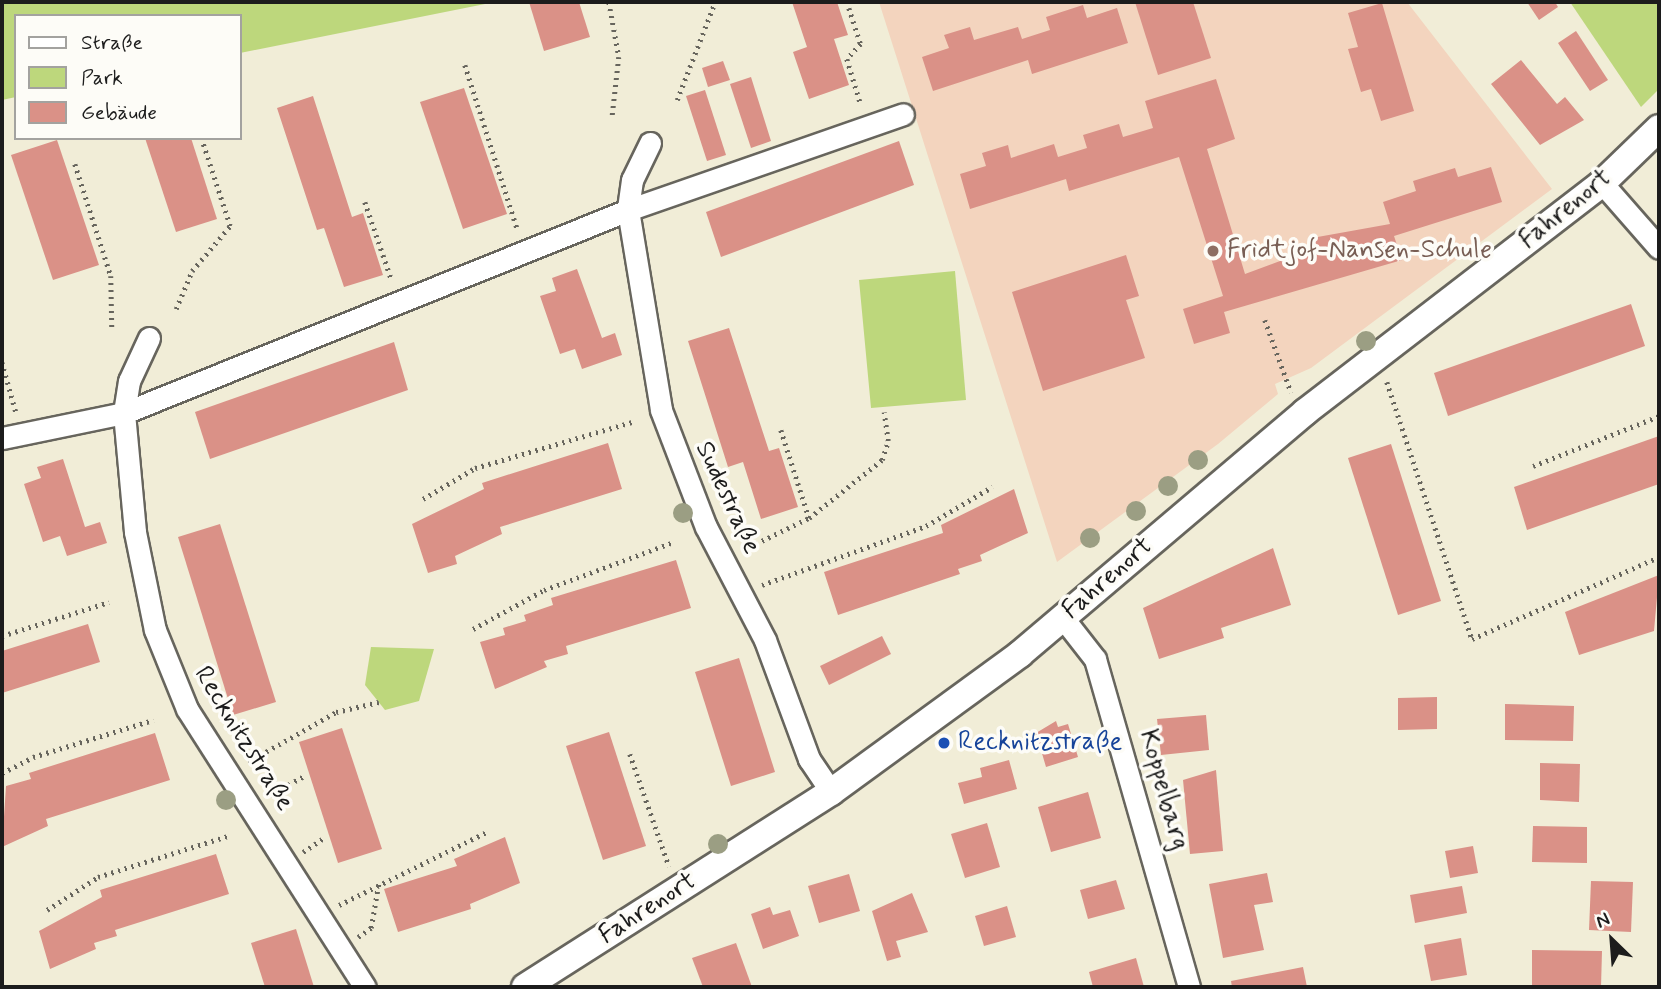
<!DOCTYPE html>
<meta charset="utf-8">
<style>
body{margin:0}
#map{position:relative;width:1661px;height:989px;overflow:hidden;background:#f1edd7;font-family:Mynerve,sans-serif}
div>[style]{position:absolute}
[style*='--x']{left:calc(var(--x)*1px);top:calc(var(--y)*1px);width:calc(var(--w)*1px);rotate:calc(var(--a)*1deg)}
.built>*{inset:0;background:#f3d4be}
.green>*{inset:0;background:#bdd77c}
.building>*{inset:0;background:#da9187}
.path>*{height:4.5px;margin-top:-2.25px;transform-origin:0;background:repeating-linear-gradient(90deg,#67655d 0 2px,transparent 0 7px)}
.roads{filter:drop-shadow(2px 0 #67655d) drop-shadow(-2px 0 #67655d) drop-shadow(0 2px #67655d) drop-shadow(0 -2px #67655d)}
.minor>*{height:21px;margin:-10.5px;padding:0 10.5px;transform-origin:10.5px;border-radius:10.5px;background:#fff}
.tertiary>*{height:26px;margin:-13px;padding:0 13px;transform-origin:13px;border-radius:13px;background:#fff}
.trees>*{width:20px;height:20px;margin:-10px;border-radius:50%;background:#9b9e83}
.dots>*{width:19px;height:19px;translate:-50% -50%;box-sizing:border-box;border:4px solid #fdfcf7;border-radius:50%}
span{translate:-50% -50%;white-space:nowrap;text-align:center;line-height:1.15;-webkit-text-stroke:7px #fdfcf7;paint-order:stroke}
.street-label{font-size:26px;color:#1c1c1c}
.education-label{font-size:26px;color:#785e54}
.left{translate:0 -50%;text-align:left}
.transit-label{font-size:26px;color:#164399}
.frame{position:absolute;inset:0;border:4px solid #1c1c1c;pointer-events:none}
.legend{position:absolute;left:14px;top:14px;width:228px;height:126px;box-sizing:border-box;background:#fdfcf7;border:2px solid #a3a29f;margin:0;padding:9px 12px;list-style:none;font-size:21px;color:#1c1c1c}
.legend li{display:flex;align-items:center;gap:14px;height:35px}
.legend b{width:35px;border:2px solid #a3a29f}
.north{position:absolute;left:1577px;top:905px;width:70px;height:70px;-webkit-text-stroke:5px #fdfcf7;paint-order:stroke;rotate:335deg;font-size:19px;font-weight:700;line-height:28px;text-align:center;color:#1c1c1c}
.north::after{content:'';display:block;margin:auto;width:24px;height:32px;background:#1c1c1c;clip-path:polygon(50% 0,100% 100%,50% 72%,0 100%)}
</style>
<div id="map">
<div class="built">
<div style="clip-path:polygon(879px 2px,1407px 2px,1552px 189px,1311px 368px,1275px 384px,1278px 394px,1218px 444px,1057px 562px)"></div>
</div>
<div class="green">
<div style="clip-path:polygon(2px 2px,495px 2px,240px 53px,240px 16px,16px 16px,16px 97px,2px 100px)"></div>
<div style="clip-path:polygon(1570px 2px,1659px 2px,1659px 89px,1641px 107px)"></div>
<div style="clip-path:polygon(955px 271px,966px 400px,871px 408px,859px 280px)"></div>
<div style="clip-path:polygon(371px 647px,434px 649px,419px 701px,385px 710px,365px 685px)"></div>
</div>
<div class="building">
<div style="clip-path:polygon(529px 2px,579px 2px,590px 37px,544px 51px)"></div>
<div style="clip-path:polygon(792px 2px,837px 2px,848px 35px,834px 39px,849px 85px,809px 99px,793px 52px,807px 47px)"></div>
<div style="clip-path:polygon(1135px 2px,1193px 2px,1211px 58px,1158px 75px)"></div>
<div style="clip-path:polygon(1527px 2px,1555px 2px,1558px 7px,1539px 20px)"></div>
<div style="clip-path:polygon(1382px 3px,1414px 111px,1381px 121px,1371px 89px,1361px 92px,1348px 49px,1358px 47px,1348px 13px)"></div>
<div style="clip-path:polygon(1083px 5px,1087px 18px,1117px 8px,1128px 43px,1032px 74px,1028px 60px,933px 91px,922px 57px,949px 48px,944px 35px,970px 27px,974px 40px,1018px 27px,1022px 39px,1050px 30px,1046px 17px)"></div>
<div style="clip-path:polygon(1576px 31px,1608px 80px,1590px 91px,1558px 43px)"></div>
<div style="clip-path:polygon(1521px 60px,1557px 104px,1565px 97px,1584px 120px,1540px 145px,1491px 84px)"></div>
<div style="clip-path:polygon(723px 61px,730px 80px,708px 87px,702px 68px)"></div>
<div style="clip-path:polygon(751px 77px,771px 141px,751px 148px,730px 84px)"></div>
<div style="clip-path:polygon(1216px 79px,1235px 139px,1207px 149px,1245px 274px,1315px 248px,1312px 238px,1390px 224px,1383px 202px,1416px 191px,1413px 181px,1455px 168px,1458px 177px,1491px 167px,1502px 202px,1394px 236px,1402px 260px,1224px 312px,1230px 333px,1194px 344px,1183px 309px,1223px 296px,1179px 157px,1069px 191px,1066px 179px,970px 209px,960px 174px,986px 166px,982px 153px,1008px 145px,1011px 158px,1054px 144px,1058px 157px,1087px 148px,1083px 135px,1119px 124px,1123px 137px,1153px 128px,1145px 101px)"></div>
<div style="clip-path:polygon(464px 88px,507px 214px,463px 229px,420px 102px)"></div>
<div style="clip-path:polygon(705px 90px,726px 155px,707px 161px,686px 96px)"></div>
<div style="clip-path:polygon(313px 96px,352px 217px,363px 213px,383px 275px,344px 287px,324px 228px,317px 230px,277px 108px)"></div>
<div style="clip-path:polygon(145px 138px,191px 138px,217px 219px,176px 232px)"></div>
<div style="clip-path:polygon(57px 140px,99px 265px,53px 280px,11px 155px)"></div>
<div style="clip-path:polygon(899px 141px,914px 185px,721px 257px,706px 212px)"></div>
<div style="clip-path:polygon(1126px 255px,1139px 296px,1126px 300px,1145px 358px,1043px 391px,1012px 292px)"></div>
<div style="clip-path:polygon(577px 269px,602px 338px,615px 333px,622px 355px,582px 369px,575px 349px,560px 354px,540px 296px,556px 291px,552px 278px)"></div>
<div style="clip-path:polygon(1631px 304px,1645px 346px,1448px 416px,1434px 373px)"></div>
<div style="clip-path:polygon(729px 328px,769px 451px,779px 448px,798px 507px,761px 519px,743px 462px,728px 467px,688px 341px)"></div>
<div style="clip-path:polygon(394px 342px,408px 390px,210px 459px,195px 412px)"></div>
<div style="clip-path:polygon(1659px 436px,1659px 484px,1527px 530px,1514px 487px)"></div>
<div style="clip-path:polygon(608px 443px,622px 489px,500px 527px,502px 534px,455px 556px,457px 564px,428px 573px,412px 524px,484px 489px,482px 483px)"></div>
<div style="clip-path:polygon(1391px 444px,1441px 601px,1398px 615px,1348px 458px)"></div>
<div style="clip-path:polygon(63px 459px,85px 527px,100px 522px,107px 543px,67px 556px,60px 536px,43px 542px,24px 484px,41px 478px,37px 467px)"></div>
<div style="clip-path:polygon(1014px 489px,1028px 533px,980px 555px,982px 561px,958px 569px,960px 574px,838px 615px,824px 572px,943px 533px,941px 525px)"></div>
<div style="clip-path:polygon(220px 524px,276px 702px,233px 715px,178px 537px)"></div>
<div style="clip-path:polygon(1273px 548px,1291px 605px,1221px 628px,1224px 638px,1159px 659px,1143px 608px)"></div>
<div style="clip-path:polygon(676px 560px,691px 608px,566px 646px,568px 654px,544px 661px,547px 667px,495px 689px,480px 642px,505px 635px,503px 628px,526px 621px,524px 615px,553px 605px,551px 598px)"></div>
<div style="clip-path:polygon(1659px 575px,1654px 631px,1579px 655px,1565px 612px)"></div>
<div style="clip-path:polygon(88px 624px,100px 662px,2px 693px,2px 651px)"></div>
<div style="clip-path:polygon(882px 636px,891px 654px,829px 685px,820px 666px)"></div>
<div style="clip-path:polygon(739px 658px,775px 772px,731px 786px,695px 672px)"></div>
<div style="clip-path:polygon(1437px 697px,1437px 729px,1398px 730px,1398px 698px)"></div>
<div style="clip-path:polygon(1505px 704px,1574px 706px,1573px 741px,1505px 740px)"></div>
<div style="clip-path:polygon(1206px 715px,1209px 750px,1161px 755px,1157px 719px)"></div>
<div style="clip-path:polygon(1056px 721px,1058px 727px,1068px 724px,1078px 757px,1046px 767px,1036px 733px)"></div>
<div style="clip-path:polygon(342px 728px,382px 849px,338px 863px,299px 742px)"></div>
<div style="clip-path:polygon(609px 732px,646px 846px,603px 860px,566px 746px)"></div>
<div style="clip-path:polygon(155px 733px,170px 780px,46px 819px,48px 826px,2px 847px,6px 786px,31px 779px,29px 773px)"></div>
<div style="clip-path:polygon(1009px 760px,1017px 789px,964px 804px,958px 783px,982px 777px,980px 768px)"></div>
<div style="clip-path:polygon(1540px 763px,1580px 764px,1579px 802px,1540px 800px)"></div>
<div style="clip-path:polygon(1216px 770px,1223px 851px,1190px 854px,1183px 780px)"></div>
<div style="clip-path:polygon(1088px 792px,1101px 838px,1051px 852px,1038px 807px)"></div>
<div style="clip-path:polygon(987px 823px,1000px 867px,965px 878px,951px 834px)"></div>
<div style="clip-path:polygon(1533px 826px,1587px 827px,1587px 863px,1532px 862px)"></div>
<div style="clip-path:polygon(505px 837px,520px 883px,470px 904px,471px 909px,398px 932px,384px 889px,457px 866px,454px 859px)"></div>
<div style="clip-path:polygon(1473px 846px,1478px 873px,1450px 878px,1445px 851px)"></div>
<div style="clip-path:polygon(216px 854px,229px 894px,115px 930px,117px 936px,94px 943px,96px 949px,50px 969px,39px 931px,102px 897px,100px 890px)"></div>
<div style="clip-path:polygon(1267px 873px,1273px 902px,1254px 905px,1264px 950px,1223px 958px,1209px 884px)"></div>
<div style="clip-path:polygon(849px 874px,860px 911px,819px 923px,808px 886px)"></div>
<div style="clip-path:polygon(1116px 880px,1125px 909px,1088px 919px,1080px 890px)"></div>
<div style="clip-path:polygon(1591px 881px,1633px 882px,1631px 932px,1589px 930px)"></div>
<div style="clip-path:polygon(1462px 886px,1467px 913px,1415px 923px,1410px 895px)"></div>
<div style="clip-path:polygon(912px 893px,928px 932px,896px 941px,901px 957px,887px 961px,872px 911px)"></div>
<div style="clip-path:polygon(1007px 906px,1016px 937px,984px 946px,975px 916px)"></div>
<div style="clip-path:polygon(770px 907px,773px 915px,790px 910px,799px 936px,763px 949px,751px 914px)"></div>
<div style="clip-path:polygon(296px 929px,314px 987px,265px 987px,251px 943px)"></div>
<div style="clip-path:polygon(1461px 938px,1467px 975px,1431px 981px,1424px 945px)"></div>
<div style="clip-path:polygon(736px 943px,752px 987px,703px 987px,692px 958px)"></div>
<div style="clip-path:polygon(1532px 950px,1602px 951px,1601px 987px,1532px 985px)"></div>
<div style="clip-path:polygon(1136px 958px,1144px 987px,1093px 987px,1089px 972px)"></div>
<div style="clip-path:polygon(1303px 967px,1307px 987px,1232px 987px,1231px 981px)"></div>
</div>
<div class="path">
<div style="--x:609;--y:2;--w:56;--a:79.7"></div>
<div style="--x:619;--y:57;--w:62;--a:96.4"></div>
<div style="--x:849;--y:8;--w:38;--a:72"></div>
<div style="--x:861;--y:44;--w:21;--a:133"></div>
<div style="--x:847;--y:59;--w:48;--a:73.1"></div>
<div style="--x:465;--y:65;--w:174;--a:72.3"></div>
<div style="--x:677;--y:100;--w:105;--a:-68.8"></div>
<div style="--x:75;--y:164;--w:118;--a:72.2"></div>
<div style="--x:111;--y:276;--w:52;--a:88.9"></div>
<div style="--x:365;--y:202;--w:83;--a:71.1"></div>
<div style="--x:176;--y:309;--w:41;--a:-67.2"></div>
<div style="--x:192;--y:271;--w:59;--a:-49.8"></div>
<div style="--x:230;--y:226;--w:93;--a:-108.2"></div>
<div style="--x:1265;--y:320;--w:77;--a:70.1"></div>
<div style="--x:2;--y:362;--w:52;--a:74.4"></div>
<div style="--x:1387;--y:382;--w:271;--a:71.7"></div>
<div style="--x:1472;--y:639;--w:204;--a:-23.7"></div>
<div style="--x:781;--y:430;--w:92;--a:72.3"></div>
<div style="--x:1533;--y:466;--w:136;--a:-21.6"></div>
<div style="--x:423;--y:499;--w:61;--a:-30.8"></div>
<div style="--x:475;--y:468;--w:164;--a:-16.3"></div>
<div style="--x:743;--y:550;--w:73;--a:-25.9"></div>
<div style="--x:809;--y:518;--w:93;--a:-38.5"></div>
<div style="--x:882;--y:460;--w:20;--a:-72"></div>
<div style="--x:888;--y:441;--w:29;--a:-98"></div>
<div style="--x:762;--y:585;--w:174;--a:-19.8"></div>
<div style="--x:926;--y:526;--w:77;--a:-30.6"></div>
<div style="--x:473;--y:629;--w:81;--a:-28.8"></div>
<div style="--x:544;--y:590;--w:139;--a:-20.3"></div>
<div style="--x:2;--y:636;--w:112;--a:-17.6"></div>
<div style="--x:630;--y:754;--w:119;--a:70.8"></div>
<div style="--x:248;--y:762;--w:101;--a:-29.6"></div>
<div style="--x:336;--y:712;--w:44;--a:-13.1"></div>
<div style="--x:2;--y:773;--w:35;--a:-27"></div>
<div style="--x:33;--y:757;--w:126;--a:-17.1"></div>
<div style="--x:270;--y:795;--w:41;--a:-29.1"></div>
<div style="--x:303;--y:852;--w:27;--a:-34"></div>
<div style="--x:339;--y:905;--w:167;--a:-26.3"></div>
<div style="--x:47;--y:910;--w:61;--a:-32.9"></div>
<div style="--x:98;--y:877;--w:139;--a:-17.5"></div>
<div style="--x:358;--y:937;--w:16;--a:-35"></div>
<div style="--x:371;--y:928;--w:48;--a:-80.3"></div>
</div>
<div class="roads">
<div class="minor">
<div style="--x:650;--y:143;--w:41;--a:115.9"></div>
<div style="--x:632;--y:180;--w:30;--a:98"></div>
<div style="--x:628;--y:210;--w:203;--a:80.6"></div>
<div style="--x:661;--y:410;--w:125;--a:69"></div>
<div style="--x:706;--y:527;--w:127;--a:62.4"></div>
<div style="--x:765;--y:640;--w:127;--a:69.7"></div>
<div style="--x:809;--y:759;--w:40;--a:56"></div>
<div style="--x:1602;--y:183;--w:86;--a:48.8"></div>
<div style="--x:149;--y:338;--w:47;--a:114.9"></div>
<div style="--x:129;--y:381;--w:32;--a:99"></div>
<div style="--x:124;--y:413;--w:120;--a:84.7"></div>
<div style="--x:135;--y:532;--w:100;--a:78.5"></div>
<div style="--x:155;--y:630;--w:85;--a:67.9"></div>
<div style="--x:187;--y:709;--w:330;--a:57.4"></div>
<div style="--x:2;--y:438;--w:125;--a:-11.6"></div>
<div style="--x:124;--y:413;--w:543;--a:-21.94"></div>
<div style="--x:628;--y:210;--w:291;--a:-19.2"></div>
<div style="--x:1063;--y:618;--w:52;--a:52"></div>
<div style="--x:1095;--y:659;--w:341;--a:74"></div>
</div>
<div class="tertiary">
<div style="--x:525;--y:987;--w:363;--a:-32.5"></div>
<div style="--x:831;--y:792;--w:234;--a:-36.1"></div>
<div style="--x:1020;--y:654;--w:374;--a:-40.3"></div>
<div style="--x:1305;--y:412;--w:375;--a:-37.6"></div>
<div style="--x:1602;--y:183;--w:79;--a:-44"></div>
</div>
</div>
<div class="trees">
<div style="left:1366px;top:341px"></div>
<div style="left:1198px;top:460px"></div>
<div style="left:1168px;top:486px"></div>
<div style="left:1136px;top:511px"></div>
<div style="left:683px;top:513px"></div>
<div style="left:1090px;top:538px"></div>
<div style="left:226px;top:800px"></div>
<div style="left:718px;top:844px"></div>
</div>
<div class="dots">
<div style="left:1213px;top:251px;background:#8d6e63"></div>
<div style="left:944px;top:743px;background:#1a4fb4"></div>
</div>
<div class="street-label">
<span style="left:1566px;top:210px;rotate:-39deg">Fahrenort</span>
<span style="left:727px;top:498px;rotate:65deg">Sudestraße</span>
<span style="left:1108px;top:579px;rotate:-41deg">Fahrenort</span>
<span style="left:243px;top:739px;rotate:58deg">Recknitzstraße</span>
<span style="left:1163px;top:790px;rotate:74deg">Koppelbarg</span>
<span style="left:648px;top:909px;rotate:-33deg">Fahrenort</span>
</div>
<div class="education-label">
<span class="left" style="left:1227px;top:251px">Fridtjof-Nansen-Schule</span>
</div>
<div class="transit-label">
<span class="left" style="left:958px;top:743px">Recknitzstraße</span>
</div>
<div class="frame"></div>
<ul class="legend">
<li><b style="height:9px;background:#fff"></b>Straße</li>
<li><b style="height:19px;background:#bdd77c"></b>Park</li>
<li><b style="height:19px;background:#da9187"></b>Gebäude</li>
</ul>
<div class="north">N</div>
</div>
